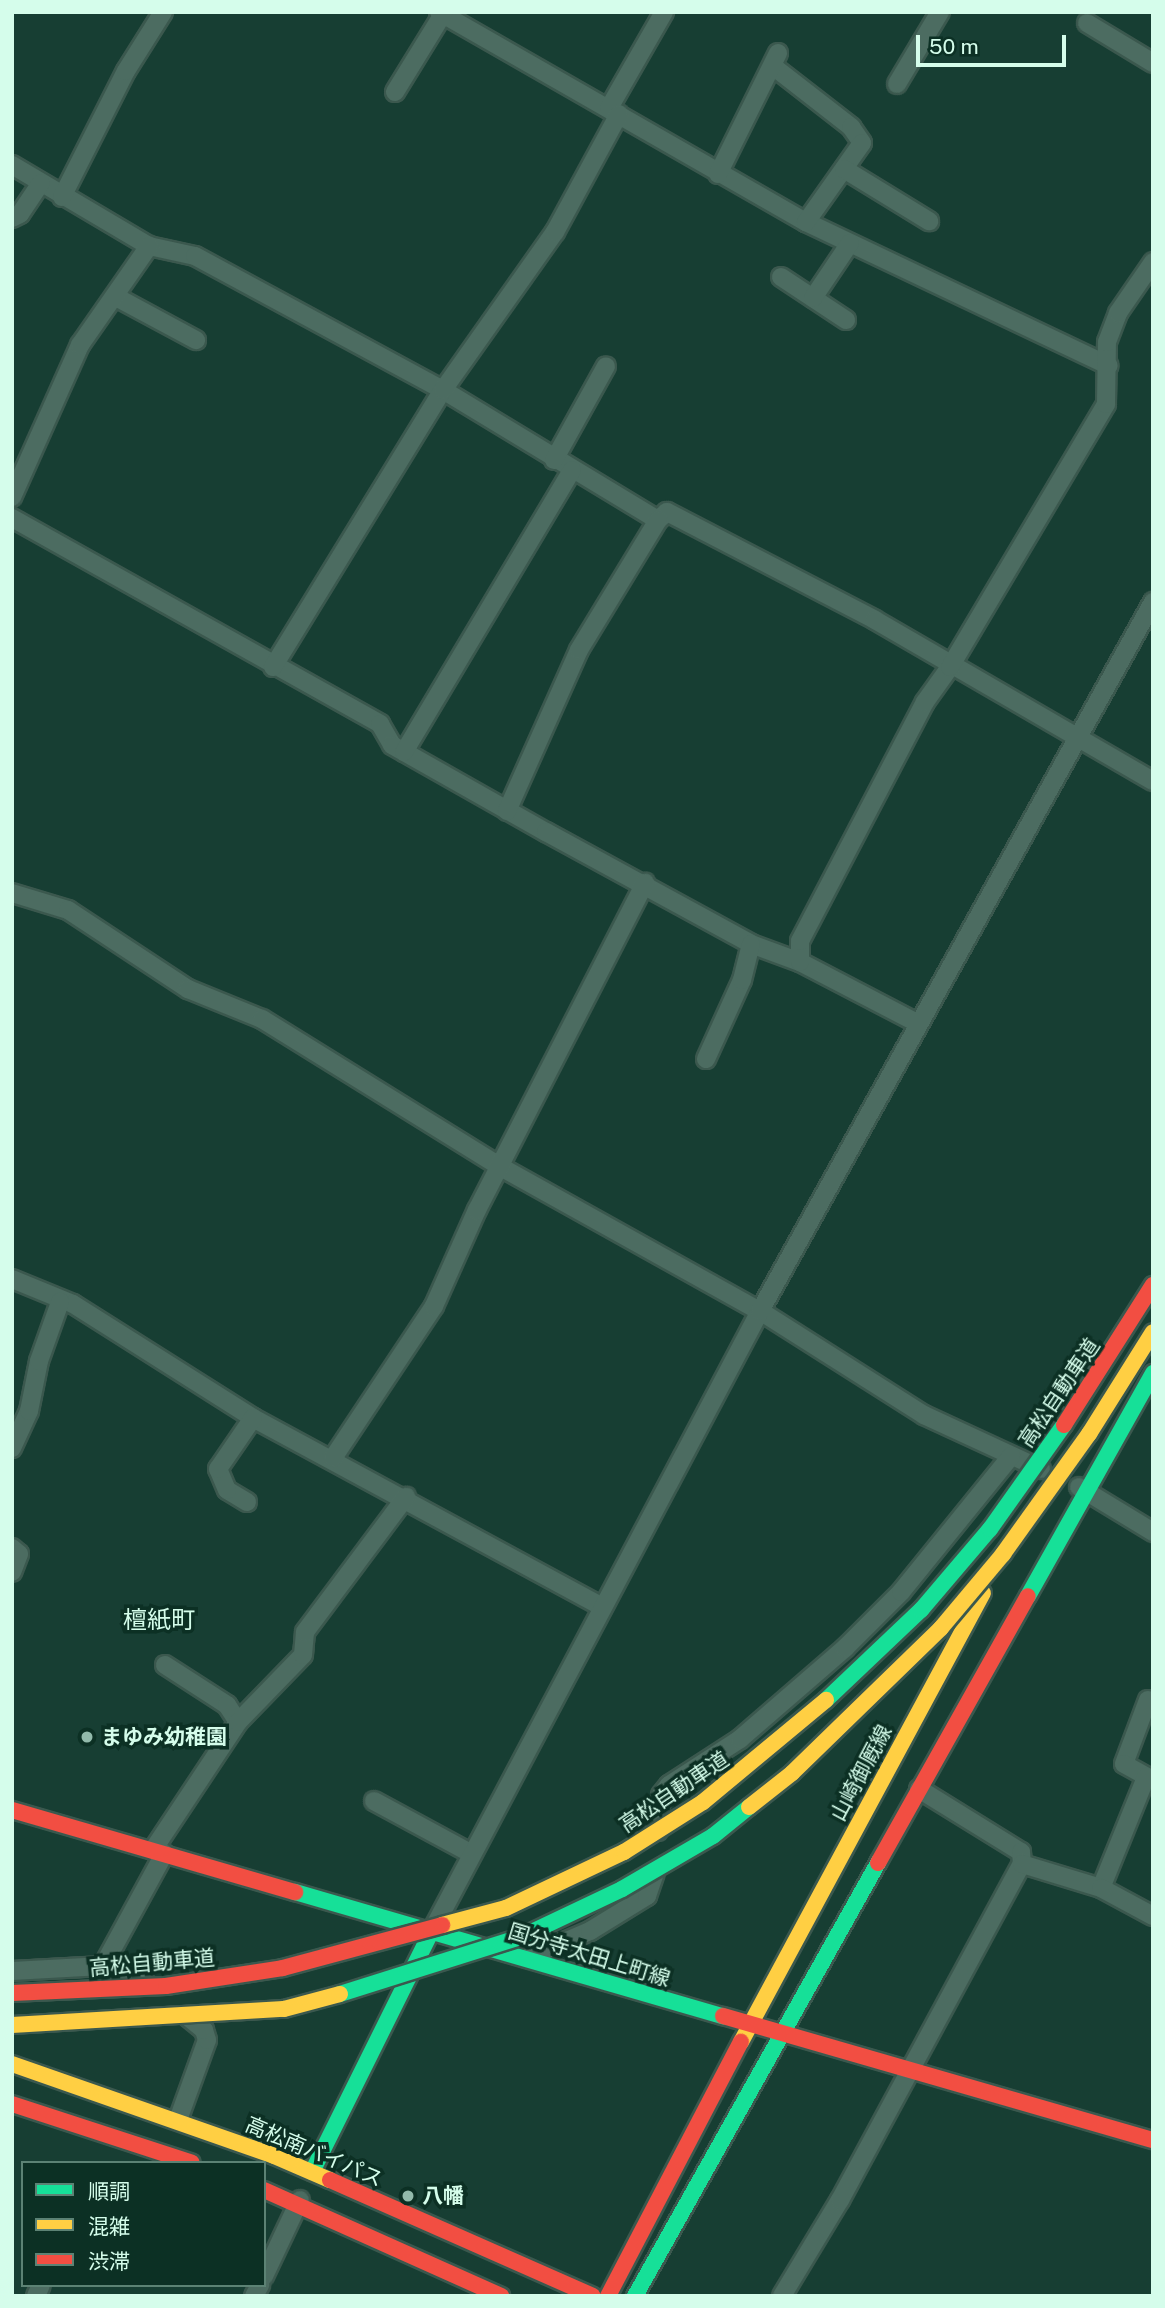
<!DOCTYPE html>
<meta charset="utf-8">
<style>
body{margin:0}
#map{position:relative;width:1165px;height:2308px;overflow:hidden;background:#173e33;font-family:"Public Sans","Noto Sans JP",sans-serif}
div>[style]{position:absolute}
[style*='--x']{left:calc(var(--x)*1px);top:calc(var(--y)*1px);width:calc(var(--w)*1px);rotate:calc(var(--a)*1deg)}
.roads{filter:drop-shadow(2px 0 #3b584e) drop-shadow(-2px 0 #3b584e) drop-shadow(0 2px #3b584e) drop-shadow(0 -2px #3b584e)}
.street>*{height:18px;margin:-9px;padding:0 9px;transform-origin:9px;border-radius:9px;background:#4c6c61}
.fast>*{height:16px;margin:-8px;padding:0 8px;transform-origin:8px;border-radius:8px;background:#16e098}
.slow>*{height:16px;margin:-8px;padding:0 8px;transform-origin:8px;border-radius:8px;background:#ffcf43}
.jam>*{height:16px;margin:-8px;padding:0 8px;transform-origin:8px;border-radius:8px;background:#f24e42}
.bridges{filter:drop-shadow(2px 0 #3b584e) drop-shadow(-2px 0 #3b584e) drop-shadow(0 2px #3b584e) drop-shadow(0 -2px #3b584e)}
.fast-bridge>*{height:16px;margin:-8px;padding:0 8px;transform-origin:8px;border-radius:8px;background:#16e098}
.slow-bridge>*{height:16px;margin:-8px;padding:0 8px;transform-origin:8px;border-radius:8px;background:#ffcf43}
.jam-bridge>*{height:16px;margin:-8px;padding:0 8px;transform-origin:8px;border-radius:8px;background:#f24e42}
.dots>*{width:19px;height:19px;translate:-50% -50%;box-sizing:border-box;border:4px solid #0c3024;border-radius:50%}
span{translate:-50% -50%;white-space:nowrap;text-align:center;line-height:1.15;-webkit-text-stroke:7px #0c3024;paint-order:stroke}
.street-label{font-size:21px;color:#d5fdeb}
.poi-label{font-size:21px;color:#d5fdeb;font-weight:700}
.left{translate:0 -50%;text-align:left}
.quarter-label{font-size:24px;color:#d5fdeb}
.frame{position:absolute;inset:0;border:14px solid #d5fdeb;pointer-events:none}
.legend{position:absolute;left:21px;top:2161px;width:245px;height:126px;box-sizing:border-box;background:#0c3024;border:2px solid #5c8274;margin:0;padding:9px 12px;list-style:none;font-size:21px;color:#d5fdeb}
.legend li{display:flex;align-items:center;gap:14px;height:35px}
.legend b{width:35px;border:2px solid #5c8274}
.scale{position:absolute;left:916px;top:35px;width:150px;height:32px;box-sizing:border-box;border:4px solid #d5fdeb;border-top:0;padding-left:9px;font-size:21px;line-height:24px;white-space:nowrap;color:#d5fdeb;-webkit-text-stroke:5px #0c3024;paint-order:stroke}
</style>
<div id="map">
<div class="roads">
<div class="street">
<div style="--x:439;--y:12;--w:423;--a:29.8"></div>
<div style="--x:806;--y:222;--w:335;--a:25.4"></div>
<div style="--x:1087;--y:23;--w:77;--a:31.2"></div>
<div style="--x:774;--y:67;--w:98;--a:37.9"></div>
<div style="--x:851;--y:127;--w:19;--a:55"></div>
<div style="--x:862;--y:143;--w:97;--a:125.3"></div>
<div style="--x:897;--y:84;--w:84;--a:-59.2"></div>
<div style="--x:395;--y:92;--w:92;--a:-58.4"></div>
<div style="--x:609;--y:108;--w:111;--a:-60.2"></div>
<div style="--x:12;--y:165;--w:159;--a:30.6"></div>
<div style="--x:149;--y:246;--w:47;--a:12.3"></div>
<div style="--x:195;--y:256;--w:282;--a:28.4"></div>
<div style="--x:443;--y:390;--w:251;--a:31.2"></div>
<div style="--x:658;--y:520;--w:12;--a:-42"></div>
<div style="--x:667;--y:512;--w:234;--a:27.4"></div>
<div style="--x:875;--y:620;--w:321;--a:30.1"></div>
<div style="--x:844;--y:169;--w:100;--a:31.5"></div>
<div style="--x:718;--y:174;--w:135;--a:-63.6"></div>
<div style="--x:62;--y:197;--w:141;--a:-63.1"></div>
<div style="--x:126;--y:71;--w:70;--a:-57.9"></div>
<div style="--x:12;--y:218;--w:9;--a:-27"></div>
<div style="--x:20;--y:214;--w:37;--a:-56"></div>
<div style="--x:781;--y:277;--w:78;--a:33.5"></div>
<div style="--x:116;--y:297;--w:91;--a:28.3"></div>
<div style="--x:813;--y:298;--w:66;--a:-56.1"></div>
<div style="--x:554;--y:460;--w:107;--a:-61"></div>
<div style="--x:12;--y:497;--w:167;--a:-65.9"></div>
<div style="--x:80;--y:345;--w:121;--a:-55.1"></div>
<div style="--x:12;--y:518;--w:422;--a:29.2"></div>
<div style="--x:380;--y:724;--w:24;--a:60"></div>
<div style="--x:392;--y:745;--w:177;--a:29.5"></div>
<div style="--x:546;--y:832;--w:234;--a:28.6"></div>
<div style="--x:751;--y:944;--w:52;--a:20.2"></div>
<div style="--x:800;--y:962;--w:134;--a:27.5"></div>
<div style="--x:273;--y:667;--w:325;--a:-58.5"></div>
<div style="--x:443;--y:390;--w:194;--a:-54.7"></div>
<div style="--x:555;--y:232;--w:134;--a:-61.5"></div>
<div style="--x:404;--y:752;--w:328;--a:-59.2"></div>
<div style="--x:507;--y:811;--w:176;--a:-65.9"></div>
<div style="--x:579;--y:650;--w:152;--a:-58.7"></div>
<div style="--x:12;--y:893;--w:59;--a:16.9"></div>
<div style="--x:68;--y:910;--w:144;--a:33.4"></div>
<div style="--x:188;--y:989;--w:80;--a:22.1"></div>
<div style="--x:262;--y:1019;--w:279;--a:31.8"></div>
<div style="--x:499;--y:1166;--w:299;--a:29.1"></div>
<div style="--x:760;--y:1311;--w:194;--a:32.4"></div>
<div style="--x:924;--y:1415;--w:129;--a:24.8"></div>
<div style="--x:800;--y:962;--w:21;--a:-90"></div>
<div style="--x:800;--y:941;--w:270;--a:-62.4"></div>
<div style="--x:925;--y:702;--w:43;--a:-54.5"></div>
<div style="--x:950;--y:667;--w:306;--a:-59.3"></div>
<div style="--x:1106;--y:404;--w:62;--a:-89.1"></div>
<div style="--x:1107;--y:342;--w:31;--a:-69"></div>
<div style="--x:1118;--y:313;--w:62;--a:-55.5"></div>
<div style="--x:706;--y:1059;--w:87;--a:-65.5"></div>
<div style="--x:742;--y:980;--w:37;--a:-76"></div>
<div style="--x:12;--y:1279;--w:66;--a:22.3"></div>
<div style="--x:73;--y:1304;--w:213;--a:32.3"></div>
<div style="--x:253;--y:1418;--w:396;--a:28.4"></div>
<div style="--x:12;--y:1448;--w:41;--a:-65.3"></div>
<div style="--x:29;--y:1411;--w:51;--a:-78.7"></div>
<div style="--x:39;--y:1361;--w:63;--a:-70.4"></div>
<div style="--x:333;--y:1458;--w:182;--a:-56.4"></div>
<div style="--x:434;--y:1306;--w:105;--a:-65.9"></div>
<div style="--x:477;--y:1210;--w:368;--a:-62.8"></div>
<div style="--x:1079;--y:1487;--w:87;--a:31.3"></div>
<div style="--x:247;--y:1502;--w:23;--a:-149"></div>
<div style="--x:227;--y:1490;--w:23;--a:-113"></div>
<div style="--x:218;--y:1469;--w:62;--a:-55.5"></div>
<div style="--x:12;--y:1548;--w:9;--a:41"></div>
<div style="--x:19;--y:1554;--w:19;--a:111"></div>
<div style="--x:165;--y:1665;--w:74;--a:32.8"></div>
<div style="--x:227;--y:1705;--w:20;--a:57"></div>
<div style="--x:1148;--y:1700;--w:68;--a:110.6"></div>
<div style="--x:1124;--y:1764;--w:33;--a:29"></div>
<div style="--x:919;--y:1789;--w:120;--a:31.7"></div>
<div style="--x:1021;--y:1852;--w:12;--a:85"></div>
<div style="--x:374;--y:1801;--w:109;--a:28.4"></div>
<div style="--x:658;--y:1831;--w:36;--a:-85"></div>
<div style="--x:661;--y:1795;--w:13;--a:-51"></div>
<div style="--x:669;--y:1785;--w:85;--a:-32.9"></div>
<div style="--x:740;--y:1739;--w:139;--a:-40.9"></div>
<div style="--x:845;--y:1648;--w:79;--a:-45"></div>
<div style="--x:901;--y:1592;--w:175;--a:-51"></div>
<div style="--x:153;--y:1850;--w:154;--a:-56.4"></div>
<div style="--x:238;--y:1722;--w:93;--a:-45.9"></div>
<div style="--x:303;--y:1655;--w:23;--a:-85"></div>
<div style="--x:305;--y:1632;--w:169;--a:-53.2"></div>
<div style="--x:1101;--y:1888;--w:120;--a:-67.9"></div>
<div style="--x:434;--y:1927;--w:697;--a:-62.11"></div>
<div style="--x:760;--y:1311;--w:811;--a:-61"></div>
<div style="--x:527;--y:1958;--w:69;--a:-23.2"></div>
<div style="--x:590;--y:1931;--w:67;--a:-31.6"></div>
<div style="--x:647;--y:1896;--w:24;--a:-71"></div>
<div style="--x:103;--y:1966;--w:128;--a:-61.4"></div>
<div style="--x:12;--y:1971;--w:91;--a:-3.1"></div>
<div style="--x:103;--y:1966;--w:21;--a:11"></div>
<div style="--x:124;--y:1970;--w:24;--a:30"></div>
<div style="--x:178;--y:2120;--w:85;--a:-70.1"></div>
<div style="--x:207;--y:2040;--w:10;--a:-107"></div>
<div style="--x:204;--y:2030;--w:21;--a:-141"></div>
<div style="--x:264;--y:2276;--w:84;--a:-64.7"></div>
<div style="--x:36;--y:2296;--w:12;--a:-66"></div>
<div style="--x:254;--y:2296;--w:13;--a:-61"></div>
<div style="--x:782;--y:2296;--w:112;--a:-58.9"></div>
<div style="--x:840;--y:2200;--w:382;--a:-61.6"></div>
<div style="--x:1022;--y:1864;--w:83;--a:16.9"></div>
<div style="--x:1101;--y:1888;--w:59;--a:28.3"></div>
</div>
<div class="fast">
<div style="--x:1028;--y:1596;--w:256;--a:-60.7"></div>
<div style="--x:295;--y:1892;--w:446;--a:16.2"></div>
<div style="--x:312;--y:2172;--w:270;--a:-63.6"></div>
<div style="--x:635;--y:2296;--w:497;--a:-60.7"></div>
</div>
<div class="slow">
<div style="--x:741;--y:2042;--w:510;--a:-61.68"></div>
<div style="--x:12;--y:2064;--w:278;--a:19.3"></div>
<div style="--x:274;--y:2156;--w:61;--a:23.2"></div>
</div>
<div class="jam">
<div style="--x:12;--y:1810;--w:295;--a:16.2"></div>
<div style="--x:878;--y:1863;--w:306;--a:-60.7"></div>
<div style="--x:723;--y:2016;--w:448;--a:16.1"></div>
<div style="--x:12;--y:2104;--w:189;--a:18.1"></div>
<div style="--x:330;--y:2180;--w:287;--a:23.8"></div>
<div style="--x:264;--y:2190;--w:260;--a:24.1"></div>
<div style="--x:608;--y:2296;--w:287;--a:-62.4"></div>
</div>
</div>
<div class="bridges">
<div class="fast-bridge">
<div style="--x:826;--y:1700;--w:131;--a:-43.5"></div>
<div style="--x:921;--y:1610;--w:106;--a:-49.6"></div>
<div style="--x:990;--y:1529;--w:128;--a:-54.6"></div>
<div style="--x:340;--y:1994;--w:190;--a:-17.5"></div>
<div style="--x:521;--y:1937;--w:112;--a:-25.4"></div>
<div style="--x:622;--y:1889;--w:105;--a:-30.2"></div>
<div style="--x:713;--y:1836;--w:46;--a:-38.9"></div>
</div>
<div class="slow-bridge">
<div style="--x:749;--y:1807;--w:55;--a:-38.3"></div>
<div style="--x:792;--y:1773;--w:208;--a:-44.2"></div>
<div style="--x:941;--y:1628;--w:97;--a:-50"></div>
<div style="--x:1003;--y:1554;--w:148;--a:-54.4"></div>
<div style="--x:1089;--y:1434;--w:120;--a:-57.9"></div>
<div style="--x:442;--y:1925;--w:66;--a:-14.9"></div>
<div style="--x:506;--y:1908;--w:131;--a:-25.4"></div>
<div style="--x:624;--y:1852;--w:93;--a:-32.3"></div>
<div style="--x:703;--y:1802;--w:160;--a:-39.7"></div>
<div style="--x:12;--y:2025;--w:272;--a:-3.4"></div>
<div style="--x:284;--y:2009;--w:58;--a:-15"></div>
</div>
<div class="jam-bridge">
<div style="--x:1064;--y:1425;--w:166;--a:-57.6"></div>
<div style="--x:12;--y:1993;--w:154;--a:-2.6"></div>
<div style="--x:166;--y:1986;--w:118;--a:-8.7"></div>
<div style="--x:283;--y:1968;--w:165;--a:-15.1"></div>
</div>
</div>
<div class="dots">
<div style="left:87px;top:1737px;background:#92baab"></div>
<div style="left:408px;top:2196px;background:#92baab"></div>
</div>
<div class="street-label">
<span style="left:1059px;top:1393px;rotate:-56deg">高松自動車道</span>
<span style="left:861px;top:1773px;rotate:-62deg">山崎御厩線</span>
<span style="left:674px;top:1792px;rotate:-34deg">高松自動車道</span>
<span style="left:589px;top:1955px;rotate:17deg">国分寺太田上町線</span>
<span style="left:152px;top:1963px;rotate:-5deg">高松自動車道</span>
<span style="left:314px;top:2152px;rotate:23deg">高松南バイパス</span>
</div>
<div class="poi-label">
<span class="left" style="left:101px;top:1737px">まゆみ幼稚園</span>
<span class="left" style="left:422px;top:2196px">八幡</span>
</div>
<div class="quarter-label">
<span style="left:159px;top:1620px">檀紙町</span>
</div>
<div class="frame"></div>
<ul class="legend">
<li><b style="height:9px;background:#16e098"></b>順調</li>
<li><b style="height:9px;background:#ffcf43"></b>混雑</li>
<li><b style="height:9px;background:#f24e42"></b>渋滞</li>
</ul>
<div class="scale">50 m</div>
</div>
